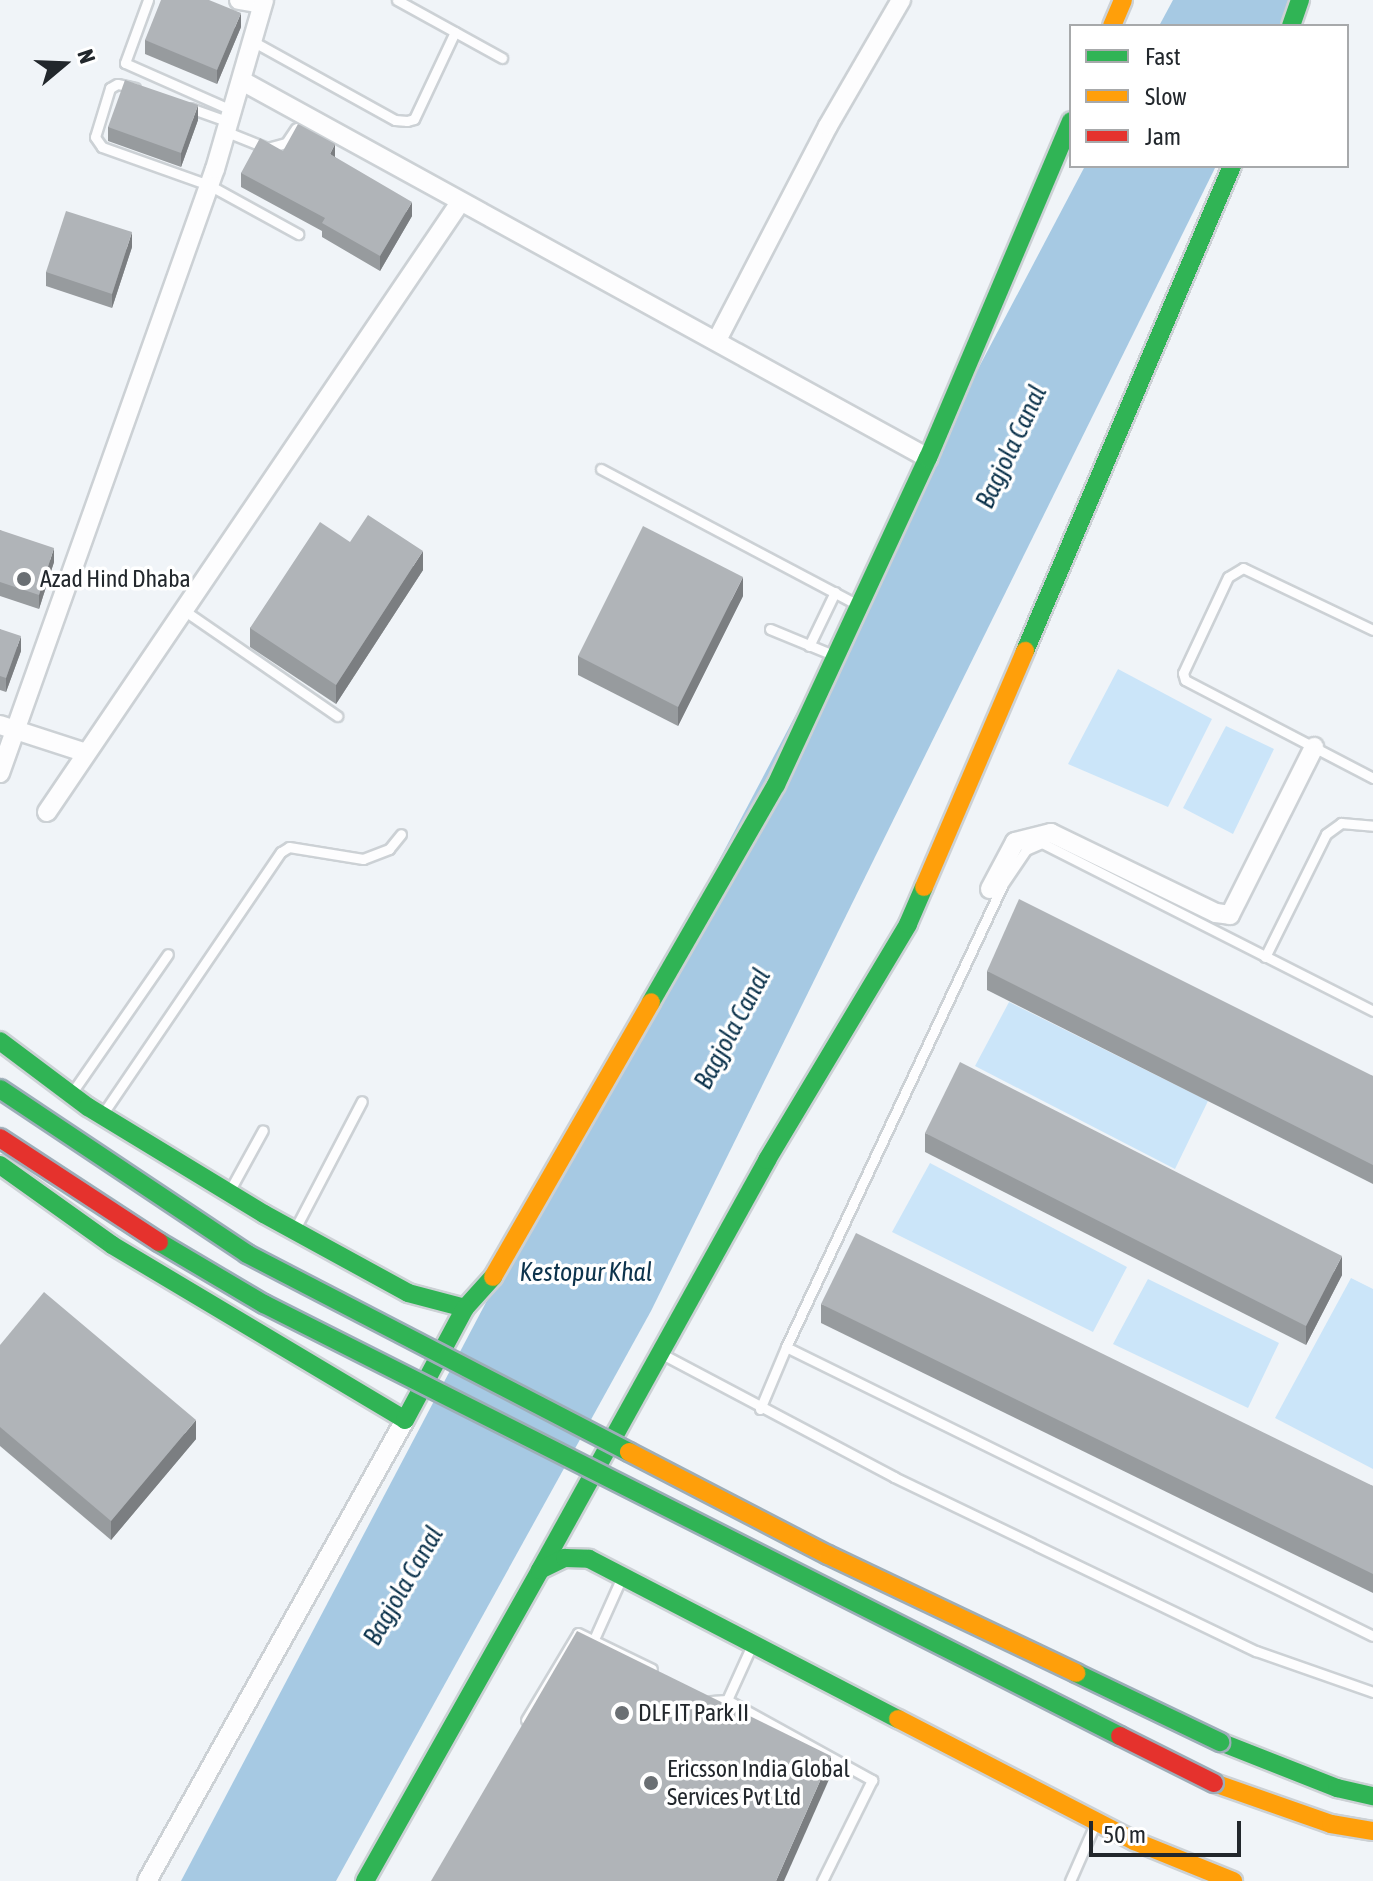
<!DOCTYPE html>
<style>
body{margin:0}
#map{position:relative;width:1373px;height:1881px;overflow:hidden;background:#f0f4f8;font-family:"Asap Condensed",sans-serif}
div>[style]{position:absolute}
[style*='--x']{left:calc(var(--x)*1px);top:calc(var(--y)*1px);width:calc(var(--w)*1px);rotate:calc(var(--a)*1deg)}
.green>*{inset:0;background:#cbe5f9}
.water>*{inset:0;background:#a6c9e3}
.roads{filter:drop-shadow(2px 0 #ccd1d5) drop-shadow(-2px 0 #ccd1d5) drop-shadow(0 2px #ccd1d5) drop-shadow(0 -2px #ccd1d5)}
.lane>*{height:9px;margin:-4.5px;padding:0 4.5px;transform-origin:4.5px;border-radius:4.5px;background:#fdfdfe}
.street>*{height:18px;margin:-9px;padding:0 9px;transform-origin:9px;border-radius:9px;background:#fdfdfe}
.fast>*{height:18px;margin:-9px;padding:0 9px;transform-origin:9px;border-radius:9px;background:#30b455}
.slow>*{height:18px;margin:-9px;padding:0 9px;transform-origin:9px;border-radius:9px;background:#ff9f0a}
.bridges{filter:drop-shadow(2px 0 #9dadb8) drop-shadow(-2px 0 #9dadb8) drop-shadow(0 2px #9dadb8) drop-shadow(0 -2px #9dadb8)}
.fast-bridge>*{height:18px;margin:-9px;padding:0 9px;transform-origin:9px;border-radius:9px;background:#30b455}
.slow-bridge>*{height:18px;margin:-9px;padding:0 9px;transform-origin:9px;border-radius:9px;background:#ff9f0a}
.jam-bridge>*{height:18px;margin:-9px;padding:0 9px;transform-origin:9px;border-radius:9px;background:#e5322d}
.wall>*{inset:0;background:#979b9e}
.shaded-wall>*{inset:0;background:#7b7e81}
.building>*{inset:0;background:#b0b4b8}
.dots>*{width:22px;height:22px;translate:-50% -50%;box-sizing:border-box;border:4px solid #fff;border-radius:50%}
span{translate:-50% -50%;white-space:nowrap;text-align:center;line-height:1.15;-webkit-text-stroke:7px #fff;paint-order:stroke}
.poi-label{font-size:24px;color:#22272c}
.left{translate:0 -50%;text-align:left}
.water-label{font-size:26px;color:#0c334c;font-style:italic}
.legend{position:absolute;left:1069px;top:24px;width:280px;height:144px;box-sizing:border-box;background:#fff;border:2px solid #a7a9ab;margin:0;padding:10px 14px;list-style:none;font-size:24px;color:#22272c}
.legend li{display:flex;align-items:center;gap:16px;height:40px}
.legend b{width:40px;border:2px solid #a7a9ab}
.north{position:absolute;left:24px;top:24px;width:80px;height:80px;-webkit-text-stroke:6px #fff;paint-order:stroke;rotate:71deg;font-size:22px;font-weight:700;line-height:32px;text-align:center;color:#22272c}
.north::after{content:'';display:block;margin:auto;width:28px;height:36px;background:#22272c;clip-path:polygon(50% 0,100% 100%,50% 72%,0 100%)}
.scale{position:absolute;left:1089px;top:1821px;width:152px;height:36px;box-sizing:border-box;border:4px solid #22272c;border-top:0;padding-left:10px;font-size:24px;line-height:28px;white-space:nowrap;color:#22272c;-webkit-text-stroke:6px #fff;paint-order:stroke}
</style>
<div id="map">
<div class="green">
<div style="clip-path:polygon(1118px 669px,1212px 719px,1168px 807px,1068px 764px)"></div>
<div style="clip-path:polygon(1226px 726px,1274px 749px,1233px 834px,1183px 808px)"></div>
<div style="clip-path:polygon(1009px 1002px,1208px 1101px,1175px 1169px,975px 1066px)"></div>
<div style="clip-path:polygon(930px 1163px,1127px 1267px,1093px 1332px,892px 1232px)"></div>
<div style="clip-path:polygon(1351px 1278px,1373px 1289px,1373px 1469px,1275px 1418px)"></div>
<div style="clip-path:polygon(1148px 1279px,1279px 1343px,1248px 1408px,1113px 1344px)"></div>
</div>
<div class="water">
<div style="clip-path:polygon(1173px 0,1298px 0,1285px 26px,1159px 26px)"></div>
<div style="clip-path:polygon(1085px 166px,1216px 166px,651px 1311px,336px 1881px,181px 1881px)"></div>
</div>
<div class="roads">
<div class="lane">
<div style="--x:148;--y:0;--w:67;--a:110.1"></div>
<div style="--x:125;--y:63;--w:119;--a:23.8"></div>
<div style="--x:397;--y:0;--w:120;--a:28.9"></div>
<div style="--x:254;--y:42;--w:161;--a:29"></div>
<div style="--x:395;--y:120;--w:12;--a:5"></div>
<div style="--x:407;--y:121;--w:7;--a:-16"></div>
<div style="--x:414;--y:119;--w:96;--a:-64.8"></div>
<div style="--x:135;--y:88;--w:18;--a:-167"></div>
<div style="--x:117;--y:84;--w:8;--a:150"></div>
<div style="--x:110;--y:88;--w:51;--a:107"></div>
<div style="--x:95;--y:137;--w:12;--a:55"></div>
<div style="--x:102;--y:147;--w:114;--a:19.6"></div>
<div style="--x:209;--y:185;--w:102;--a:28.8"></div>
<div style="--x:190;--y:108;--w:41;--a:19.7"></div>
<div style="--x:227;--y:132;--w:43;--a:21.8"></div>
<div style="--x:267;--y:148;--w:20;--a:-15"></div>
<div style="--x:286;--y:143;--w:18;--a:-56"></div>
<div style="--x:601;--y:469;--w:289;--a:27.9"></div>
<div style="--x:185;--y:611;--w:185;--a:34.6"></div>
<div style="--x:770;--y:629;--w:68;--a:22.4"></div>
<div style="--x:1373;--y:630;--w:144;--a:-154.5"></div>
<div style="--x:1243;--y:568;--w:17;--a:149"></div>
<div style="--x:1228;--y:577;--w:106;--a:115.1"></div>
<div style="--x:1183;--y:673;--w:7;--a:74"></div>
<div style="--x:1185;--y:680;--w:212;--a:27.5"></div>
<div style="--x:809;--y:646;--w:60;--a:-64.3"></div>
<div style="--x:1265;--y:957;--w:137;--a:-63.6"></div>
<div style="--x:1326;--y:834;--w:19;--a:-36"></div>
<div style="--x:1341;--y:823;--w:32;--a:5"></div>
<div style="--x:71;--y:1094;--w:170;--a:-55.3"></div>
<div style="--x:102;--y:1115;--w:318;--a:-55.8"></div>
<div style="--x:281;--y:852;--w:9;--a:-32"></div>
<div style="--x:289;--y:847;--w:75;--a:9.2"></div>
<div style="--x:363;--y:859;--w:28;--a:-21"></div>
<div style="--x:389;--y:849;--w:19;--a:-51"></div>
<div style="--x:230;--y:1190;--w:68;--a:-61.2"></div>
<div style="--x:295;--y:1229;--w:144;--a:-62.4"></div>
<div style="--x:786;--y:1347;--w:511;--a:-64.89"></div>
<div style="--x:1003;--y:884;--w:41;--a:-55.9"></div>
<div style="--x:1026;--y:850;--w:17;--a:-24"></div>
<div style="--x:1042;--y:843;--w:371;--a:26.9"></div>
<div style="--x:662;--y:1354;--w:263;--a:27.9"></div>
<div style="--x:894;--y:1477;--w:402;--a:25.7"></div>
<div style="--x:1256;--y:1651;--w:124;--a:19.3"></div>
<div style="--x:760;--y:1409;--w:67;--a:-67.2"></div>
<div style="--x:786;--y:1347;--w:654;--a:26.21"></div>
<div style="--x:595;--y:1637;--w:64;--a:-65.9"></div>
<div style="--x:727;--y:1700;--w:60;--a:-65.6"></div>
<div style="--x:711;--y:1701;--w:16;--a:-4"></div>
<div style="--x:727;--y:1700;--w:166;--a:28.9"></div>
<div style="--x:872;--y:1780;--w:113;--a:116.3"></div>
<div style="--x:526;--y:1720;--w:101;--a:-59.1"></div>
<div style="--x:578;--y:1633;--w:82;--a:25.9"></div>
<div style="--x:1070;--y:1881;--w:62;--a:-66.3"></div>
</div>
<div class="street">
<div style="--x:239;--y:0;--w:23;--a:10"></div>
<div style="--x:244;--y:82;--w:781;--a:28.8"></div>
<div style="--x:717;--y:340;--w:241;--a:-62.6"></div>
<div style="--x:828;--y:126;--w:146;--a:-59.9"></div>
<div style="--x:0;--y:725;--w:90;--a:18"></div>
<div style="--x:0;--y:773;--w:641;--a:-70.41"></div>
<div style="--x:215;--y:169;--w:176;--a:-73.8"></div>
<div style="--x:47;--y:812;--w:734;--a:-55.88"></div>
<div style="--x:990;--y:889;--w:53;--a:-62"></div>
<div style="--x:1015;--y:842;--w:37;--a:-14"></div>
<div style="--x:1051;--y:833;--w:183;--a:25.9"></div>
<div style="--x:1216;--y:913;--w:14;--a:8"></div>
<div style="--x:1230;--y:915;--w:188;--a:-63.4"></div>
<div style="--x:147;--y:1881;--w:528;--a:-60.77"></div>
</div>
<div class="fast">
<div style="--x:1291;--y:26;--w:28;--a:-71"></div>
<div style="--x:1025;--y:651;--w:527;--a:-66.89"></div>
<div style="--x:651;--y:1002;--w:250;--a:-60.1"></div>
<div style="--x:776;--y:785;--w:361;--a:-65.1"></div>
<div style="--x:928;--y:458;--w:366;--a:-67"></div>
<div style="--x:0;--y:1041;--w:110;--a:36.9"></div>
<div style="--x:88;--y:1107;--w:206;--a:31.3"></div>
<div style="--x:264;--y:1214;--w:164;--a:28.7"></div>
<div style="--x:408;--y:1293;--w:59;--a:14.7"></div>
<div style="--x:465;--y:1308;--w:42;--a:-47.9"></div>
<div style="--x:0;--y:1165;--w:138;--a:35.5"></div>
<div style="--x:112;--y:1245;--w:341;--a:30.8"></div>
<div style="--x:405;--y:1420;--w:127;--a:-61.8"></div>
<div style="--x:540;--y:1570;--w:469;--a:-61"></div>
<div style="--x:767;--y:1160;--w:275;--a:-59.1"></div>
<div style="--x:908;--y:924;--w:40;--a:-66.6"></div>
<div style="--x:1220;--y:1742;--w:126;--a:21.5"></div>
<div style="--x:1337;--y:1788;--w:37;--a:13"></div>
<div style="--x:365;--y:1881;--w:357;--a:-60.6"></div>
<div style="--x:540;--y:1570;--w:28;--a:-26"></div>
<div style="--x:565;--y:1558;--w:24;--a:2"></div>
<div style="--x:589;--y:1559;--w:348;--a:27.4"></div>
</div>
<div class="slow">
<div style="--x:1112;--y:26;--w:28;--a:-67"></div>
<div style="--x:924;--y:887;--w:257;--a:-66.8"></div>
<div style="--x:493;--y:1277;--w:317;--a:-60.1"></div>
<div style="--x:898;--y:1719;--w:266;--a:27.3"></div>
<div style="--x:1134;--y:1841;--w:107;--a:22"></div>
<div style="--x:1214;--y:1783;--w:124;--a:19.3"></div>
<div style="--x:1331;--y:1824;--w:43;--a:9.5"></div>
</div>
</div>
<div class="bridges">
<div class="fast-bridge">
<div style="--x:0;--y:1089;--w:297;--a:33.7"></div>
<div style="--x:247;--y:1254;--w:430;--a:27.4"></div>
<div style="--x:159;--y:1242;--w:122;--a:30.6"></div>
<div style="--x:264;--y:1304;--w:959;--a:26.78"></div>
<div style="--x:1076;--y:1673;--w:160;--a:25.6"></div>
</div>
<div class="slow-bridge">
<div style="--x:629;--y:1452;--w:224;--a:27.4"></div>
<div style="--x:828;--y:1555;--w:275;--a:25.4"></div>
</div>
<div class="jam-bridge">
<div style="--x:0;--y:1138;--w:190;--a:33.2"></div>
<div style="--x:1120;--y:1736;--w:105;--a:26.6"></div>
</div>
</div>
<div class="wall">
<div style="clip-path:polygon(241px 27px,217px 84px,145px 54px,145px 40px)"></div>
<div style="clip-path:polygon(198px 120px,181px 167px,108px 141px,108px 127px)"></div>
<div style="clip-path:polygon(283px 151px,335px 157px,412px 216px,380px 271px,322px 237px,322px 231px,241px 187px,241px 173px)"></div>
<div style="clip-path:polygon(132px 247px,112px 308px,46px 286px,46px 272px)"></div>
<div style="clip-path:polygon(0 530px,54px 562px,39px 609px,0 596px)"></div>
<div style="clip-path:polygon(350px 542px,423px 570px,336px 704px,250px 647px,250px 628px)"></div>
<div style="clip-path:polygon(743px 596px,678px 726px,578px 675px,578px 656px)"></div>
<div style="clip-path:polygon(0 629px,21px 651px,6px 692px,0 690px)"></div>
<div style="clip-path:polygon(987px 971px,1373px 1076px,1373px 1184px,987px 990px)"></div>
<div style="clip-path:polygon(925px 1133px,1342px 1275px,1306px 1345px,925px 1152px)"></div>
<div style="clip-path:polygon(821px 1304px,1373px 1486px,1373px 1593px,821px 1323px)"></div>
<div style="clip-path:polygon(0 1345px,196px 1439px,111px 1540px,0 1446px)"></div>
</div>
<div class="shaded-wall">
<div style="clip-path:polygon(241px 13px,241px 27px,217px 84px,217px 70px)"></div>
<div style="clip-path:polygon(198px 105px,198px 120px,181px 167px,181px 153px)"></div>
<div style="clip-path:polygon(335px 144px,335px 158px,330px 154px)"></div>
<div style="clip-path:polygon(412px 202px,412px 216px,380px 271px,380px 256px)"></div>
<div style="clip-path:polygon(132px 232px,132px 247px,112px 308px,112px 294px)"></div>
<div style="clip-path:polygon(54px 548px,54px 562px,39px 609px,39px 595px)"></div>
<div style="clip-path:polygon(423px 551px,423px 570px,336px 704px,336px 685px)"></div>
<div style="clip-path:polygon(743px 577px,743px 596px,678px 726px,678px 707px)"></div>
<div style="clip-path:polygon(21px 636px,21px 651px,6px 692px,6px 678px)"></div>
<div style="clip-path:polygon(1342px 1256px,1342px 1275px,1306px 1345px,1306px 1326px)"></div>
<div style="clip-path:polygon(196px 1420px,196px 1439px,111px 1540px,111px 1521px)"></div>
<div style="clip-path:polygon(831px 1756px,831px 1775px,784px 1881px,776px 1881px)"></div>
</div>
<div class="building">
<div style="clip-path:polygon(161px 0,209px 0,241px 13px,217px 70px,145px 40px)"></div>
<div style="clip-path:polygon(125px 80px,198px 105px,181px 153px,108px 127px)"></div>
<div style="clip-path:polygon(298px 124px,335px 144px,330px 154px,412px 202px,380px 256px,322px 223px,325px 218px,241px 173px,260px 138px,283px 151px)"></div>
<div style="clip-path:polygon(66px 211px,132px 232px,112px 294px,46px 272px)"></div>
<div style="clip-path:polygon(368px 515px,423px 551px,336px 685px,250px 628px,320px 522px,350px 542px)"></div>
<div style="clip-path:polygon(643px 526px,743px 577px,678px 707px,578px 656px)"></div>
<div style="clip-path:polygon(0 530px,54px 548px,39px 595px,0 582px)"></div>
<div style="clip-path:polygon(0 629px,21px 636px,6px 678px,0 676px)"></div>
<div style="clip-path:polygon(1019px 899px,1373px 1076px,1373px 1165px,987px 971px)"></div>
<div style="clip-path:polygon(960px 1062px,1342px 1256px,1306px 1326px,925px 1133px)"></div>
<div style="clip-path:polygon(856px 1233px,1373px 1486px,1373px 1574px,821px 1304px)"></div>
<div style="clip-path:polygon(44px 1292px,196px 1420px,111px 1521px,0 1427px,0 1345px)"></div>
<div style="clip-path:polygon(577px 1631px,831px 1756px,776px 1881px,431px 1881px)"></div>
</div>
<div class="dots">
<div style="left:24px;top:579px;background:#6a6f73"></div>
<div style="left:622px;top:1713px;background:#6a6f73"></div>
<div style="left:651px;top:1783px;background:#6a6f73"></div>
</div>
<div class="poi-label">
<span class="left" style="left:40px;top:579px">Azad Hind Dhaba</span>
<span class="left" style="left:638px;top:1713px">DLF IT Park II</span>
<span class="left" style="left:667px;top:1783px">Ericsson India Global<br>Services Pvt Ltd</span>
</div>
<div class="water-label">
<span style="left:1012px;top:447px;rotate:-65deg">Bagjola Canal</span>
<span style="left:733px;top:1029px;rotate:-62deg">Bagjola Canal</span>
<span style="left:586px;top:1273px">Kestopur Khal</span>
<span style="left:404px;top:1586px;rotate:-60deg">Bagjola Canal</span>
</div>
<ul class="legend">
<li><b style="height:10px;background:#30b455"></b>Fast</li>
<li><b style="height:10px;background:#ff9f0a"></b>Slow</li>
<li><b style="height:10px;background:#e5322d"></b>Jam</li>
</ul>
<div class="north">N</div>
<div class="scale">50 m</div>
</div>
